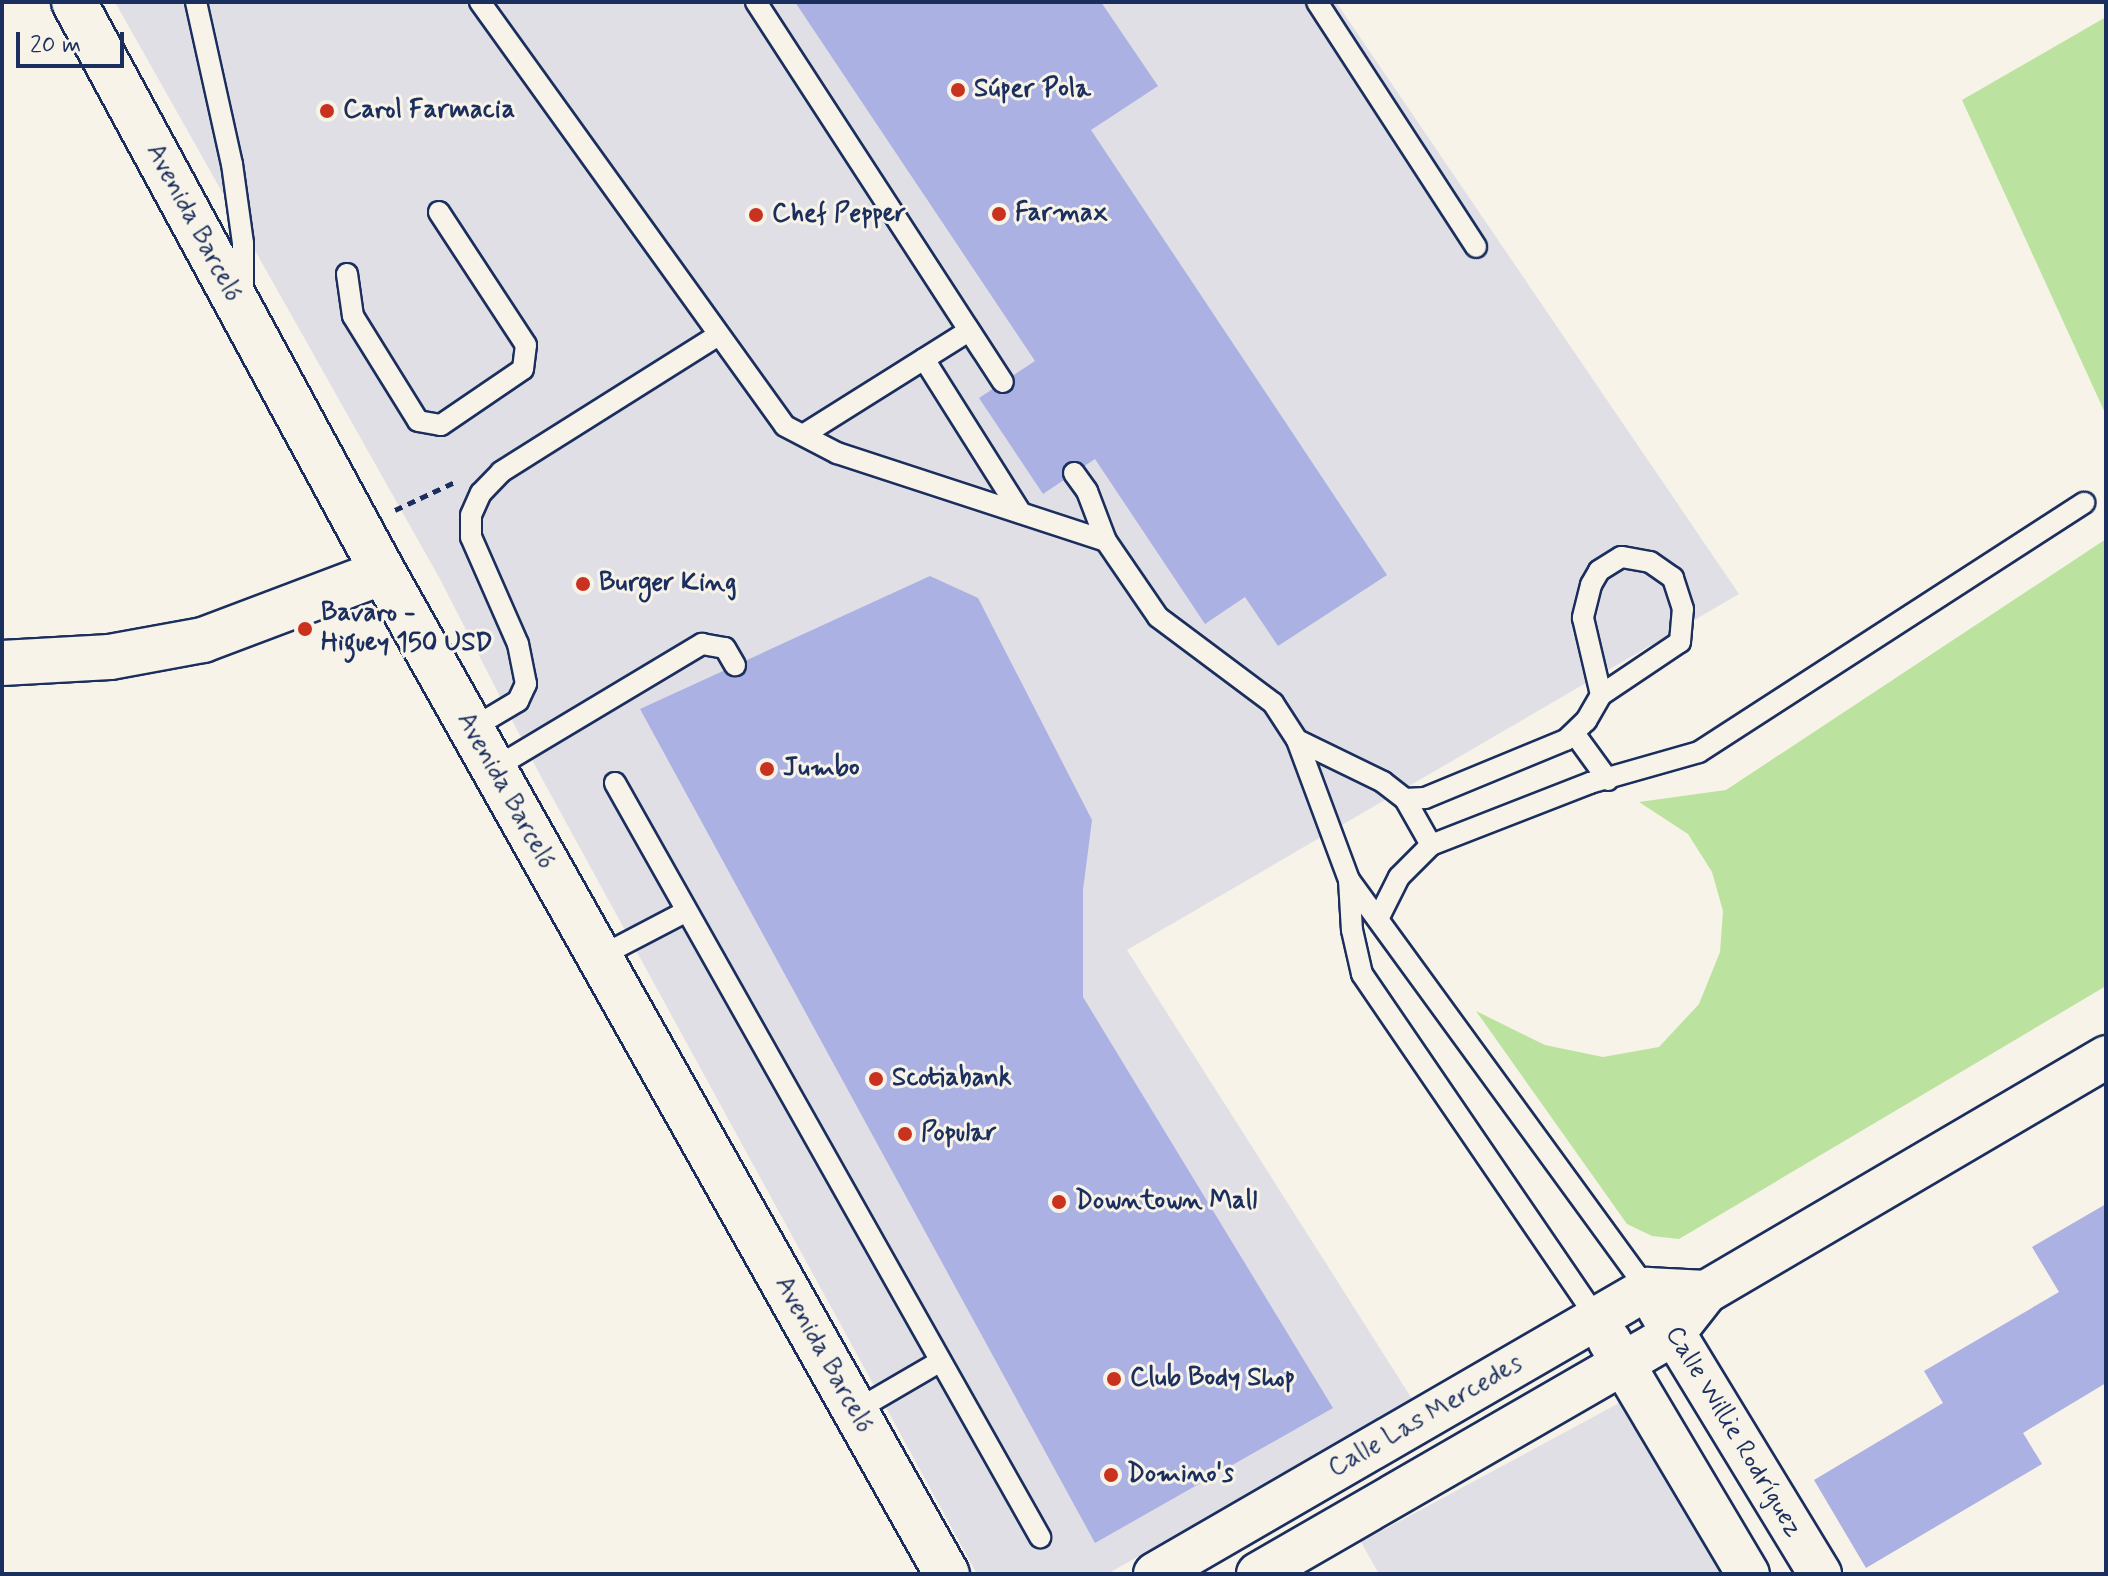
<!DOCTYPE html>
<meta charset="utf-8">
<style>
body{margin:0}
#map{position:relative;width:2108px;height:1576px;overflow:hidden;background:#f7f3e8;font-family:Mynerve,sans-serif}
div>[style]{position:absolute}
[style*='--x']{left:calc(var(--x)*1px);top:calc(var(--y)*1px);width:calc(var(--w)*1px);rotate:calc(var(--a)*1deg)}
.built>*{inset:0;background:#e0dfe6}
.green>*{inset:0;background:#bbe39f}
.building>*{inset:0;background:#abb1e2}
.path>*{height:5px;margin-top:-2.5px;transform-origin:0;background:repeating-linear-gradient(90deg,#1b2f5e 0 8px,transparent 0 14px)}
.roads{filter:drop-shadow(2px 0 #1b2f5e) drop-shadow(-2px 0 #1b2f5e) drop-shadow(0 2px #1b2f5e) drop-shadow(0 -2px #1b2f5e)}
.service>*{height:20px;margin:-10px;padding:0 10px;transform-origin:10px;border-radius:10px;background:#f7f3e8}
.minor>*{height:42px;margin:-21px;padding:0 21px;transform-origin:21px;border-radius:21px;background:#f7f3e8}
.tertiary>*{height:44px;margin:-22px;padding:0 22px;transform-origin:22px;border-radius:22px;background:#f7f3e8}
.dots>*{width:22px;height:22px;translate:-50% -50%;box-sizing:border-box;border:4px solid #f7f3e8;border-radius:50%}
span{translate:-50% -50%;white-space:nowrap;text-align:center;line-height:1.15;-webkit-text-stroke:6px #f7f3e8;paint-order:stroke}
.poi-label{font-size:26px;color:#1b2f5e;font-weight:700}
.left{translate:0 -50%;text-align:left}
.street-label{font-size:26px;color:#1b2f5e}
.frame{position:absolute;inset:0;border:4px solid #1b2f5e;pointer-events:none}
.scale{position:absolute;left:16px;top:32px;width:108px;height:36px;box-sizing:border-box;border:4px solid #1b2f5e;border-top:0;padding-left:10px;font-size:24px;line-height:28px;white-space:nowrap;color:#1b2f5e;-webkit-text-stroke:6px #f7f3e8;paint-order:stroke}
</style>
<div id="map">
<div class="built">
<div style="clip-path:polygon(115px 2px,1336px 2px,1739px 594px,1127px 950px,1414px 1402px,1107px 1574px,977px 1574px,539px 773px,440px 579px)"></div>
<div style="clip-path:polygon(1621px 1402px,1722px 1574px,1379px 1574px,1361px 1542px)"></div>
</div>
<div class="green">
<div style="clip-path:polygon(2106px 17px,2106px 415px,1962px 100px)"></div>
<div style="clip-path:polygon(2106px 539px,2106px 986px,1679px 1239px,1652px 1236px,1627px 1224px,1476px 1011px,1545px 1045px,1603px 1057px,1659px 1047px,1699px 1004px,1720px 952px,1723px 911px,1712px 872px,1688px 834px,1639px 802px,1726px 790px)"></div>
</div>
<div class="building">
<div style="clip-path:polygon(795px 2px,1101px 2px,1158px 86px,1091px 130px,1387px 575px,1278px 646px,1245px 597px,1205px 624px,1095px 459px,1043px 494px,979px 398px,1035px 361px)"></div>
<div style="clip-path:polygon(930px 576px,978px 598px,1092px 820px,1083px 890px,1083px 997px,1333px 1408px,1095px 1543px,640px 709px)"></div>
<div style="clip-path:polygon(2106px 1204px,2106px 1383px,2023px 1433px,2042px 1464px,1866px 1568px,1814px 1480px,1943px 1403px,1924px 1371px,2059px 1292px,2032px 1247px)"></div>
</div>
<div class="path">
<div style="--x:395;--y:510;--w:66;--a:-25"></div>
</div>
<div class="roads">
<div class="service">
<div style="--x:196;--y:2;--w:166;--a:77.5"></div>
<div style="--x:232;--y:164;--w:80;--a:82.1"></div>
<div style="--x:243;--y:243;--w:51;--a:90"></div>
<div style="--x:480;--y:2;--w:522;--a:54.27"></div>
<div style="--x:785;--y:426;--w:59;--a:27.4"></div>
<div style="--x:837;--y:453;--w:283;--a:18.1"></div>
<div style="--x:756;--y:2;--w:453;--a:57"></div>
<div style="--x:1317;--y:2;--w:292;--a:57"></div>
<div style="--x:347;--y:274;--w:42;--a:81.9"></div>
<div style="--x:353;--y:316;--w:123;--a:58.2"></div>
<div style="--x:418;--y:421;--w:23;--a:10"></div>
<div style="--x:441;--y:425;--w:99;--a:-34.3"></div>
<div style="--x:523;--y:369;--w:24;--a:-83"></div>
<div style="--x:526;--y:345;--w:159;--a:-123.2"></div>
<div style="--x:924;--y:359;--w:182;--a:57.8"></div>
<div style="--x:803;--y:435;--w:196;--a:-32.1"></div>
<div style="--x:1074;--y:473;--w:22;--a:54"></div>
<div style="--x:1087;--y:491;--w:53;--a:69.2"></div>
<div style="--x:1106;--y:541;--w:92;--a:55.6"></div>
<div style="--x:1158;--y:617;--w:144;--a:36.8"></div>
<div style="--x:1273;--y:703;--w:44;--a:57"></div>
<div style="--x:1297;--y:740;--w:149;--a:69.6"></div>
<div style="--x:1349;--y:880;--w:506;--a:53.92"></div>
<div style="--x:471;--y:729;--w:55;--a:-30.8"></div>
<div style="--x:518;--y:701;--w:19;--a:-65"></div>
<div style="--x:526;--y:684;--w:41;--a:-101.3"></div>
<div style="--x:518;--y:644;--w:117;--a:-113.7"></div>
<div style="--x:471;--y:537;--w:22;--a:-90"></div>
<div style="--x:471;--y:515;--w:24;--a:-66"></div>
<div style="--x:481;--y:493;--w:29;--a:-46"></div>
<div style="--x:501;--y:472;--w:255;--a:-32.2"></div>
<div style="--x:1574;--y:733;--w:58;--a:54.1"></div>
<div style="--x:1297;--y:740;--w:96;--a:26"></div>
<div style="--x:1383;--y:782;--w:28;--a:38"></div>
<div style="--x:1405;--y:799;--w:20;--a:-3"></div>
<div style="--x:1425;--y:798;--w:152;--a:-22.4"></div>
<div style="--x:1566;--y:740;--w:28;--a:-44"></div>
<div style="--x:1586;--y:721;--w:30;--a:-60"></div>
<div style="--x:1601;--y:695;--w:95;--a:-33.9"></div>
<div style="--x:1680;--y:642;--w:33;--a:-85"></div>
<div style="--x:1683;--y:609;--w:33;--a:-108"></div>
<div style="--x:1673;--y:578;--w:28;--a:-145"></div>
<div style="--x:1650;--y:562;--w:29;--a:-170"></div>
<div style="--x:1621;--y:557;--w:26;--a:148"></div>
<div style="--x:1599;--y:571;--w:16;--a:120"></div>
<div style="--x:1591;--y:585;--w:34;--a:104"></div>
<div style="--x:1583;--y:618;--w:79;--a:76.8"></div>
<div style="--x:493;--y:769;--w:244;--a:-30.9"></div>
<div style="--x:702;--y:644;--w:23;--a:10"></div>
<div style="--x:725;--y:648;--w:20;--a:60"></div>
<div style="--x:615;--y:783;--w:866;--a:60.59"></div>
<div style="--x:1405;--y:799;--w:53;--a:60.5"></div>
<div style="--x:1349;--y:880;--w:50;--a:86.6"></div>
<div style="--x:1352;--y:930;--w:45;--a:77.2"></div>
<div style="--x:1362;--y:974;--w:417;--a:55.7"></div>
<div style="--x:1378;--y:919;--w:47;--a:-63.4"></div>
<div style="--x:1399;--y:877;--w:45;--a:-45"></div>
<div style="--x:1431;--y:845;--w:171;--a:-21.3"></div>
<div style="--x:1590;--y:783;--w:113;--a:-15.9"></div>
<div style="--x:1699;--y:752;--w:459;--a:-32.9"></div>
<div style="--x:599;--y:957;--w:99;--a:-27.6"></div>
<div style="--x:855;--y:1411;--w:99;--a:-30.2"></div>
</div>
<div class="minor">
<div style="--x:1659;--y:1309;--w:310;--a:58.7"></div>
<div style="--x:1609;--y:1340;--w:272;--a:59.3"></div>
<div style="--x:1155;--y:1574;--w:569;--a:-30.08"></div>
<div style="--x:1647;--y:1289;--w:59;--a:2.9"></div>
<div style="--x:1258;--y:1574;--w:479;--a:-30"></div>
<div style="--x:1673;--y:1334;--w:53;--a:-51.8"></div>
<div style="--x:1706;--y:1292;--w:464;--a:-30.4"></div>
</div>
<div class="tertiary">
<div style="--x:74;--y:2;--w:648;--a:61.54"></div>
<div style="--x:383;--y:572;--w:1150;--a:60.63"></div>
<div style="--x:2;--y:663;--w:108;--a:-3.2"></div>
<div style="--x:110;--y:657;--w:95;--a:-10.4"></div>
<div style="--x:203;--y:640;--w:192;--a:-20.7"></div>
</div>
</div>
<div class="dots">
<div style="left:958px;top:90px;background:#c8321e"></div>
<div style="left:327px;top:111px;background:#c8321e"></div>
<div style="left:999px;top:214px;background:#c8321e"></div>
<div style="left:756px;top:215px;background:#c8321e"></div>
<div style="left:583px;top:584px;background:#c8321e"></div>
<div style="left:305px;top:629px;background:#c8321e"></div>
<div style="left:767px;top:769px;background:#c8321e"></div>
<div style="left:876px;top:1079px;background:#c8321e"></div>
<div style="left:905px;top:1134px;background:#c8321e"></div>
<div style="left:1059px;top:1202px;background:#c8321e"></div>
<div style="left:1114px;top:1379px;background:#c8321e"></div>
<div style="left:1111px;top:1475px;background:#c8321e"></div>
</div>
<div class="poi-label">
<span class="left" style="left:974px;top:90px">Súper Pola</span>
<span class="left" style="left:343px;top:111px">Carol Farmacia</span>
<span class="left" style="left:1015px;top:214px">Farmax</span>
<span class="left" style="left:772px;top:215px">Chef Pepper</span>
<span class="left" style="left:599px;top:584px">Burger King</span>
<span class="left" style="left:321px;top:629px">Bavaro -<br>Higuey 150 USD</span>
<span class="left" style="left:783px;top:769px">Jumbo</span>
<span class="left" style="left:892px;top:1079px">Scotiabank</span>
<span class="left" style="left:921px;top:1134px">Popular</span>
<span class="left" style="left:1075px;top:1202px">Downtown Mall</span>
<span class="left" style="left:1130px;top:1379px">Club Body Shop</span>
<span class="left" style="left:1127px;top:1475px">Domino's</span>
</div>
<div class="street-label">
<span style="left:193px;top:223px;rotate:62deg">Avenida Barceló</span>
<span style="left:505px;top:791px;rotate:61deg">Avenida Barceló</span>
<span style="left:823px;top:1355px;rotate:61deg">Avenida Barceló</span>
<span style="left:1426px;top:1417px;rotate:-30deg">Calle Las Mercedes</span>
<span style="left:1733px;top:1432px;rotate:59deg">Calle Willie Rodríguez</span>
</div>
<div class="frame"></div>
<div class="scale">20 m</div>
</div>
